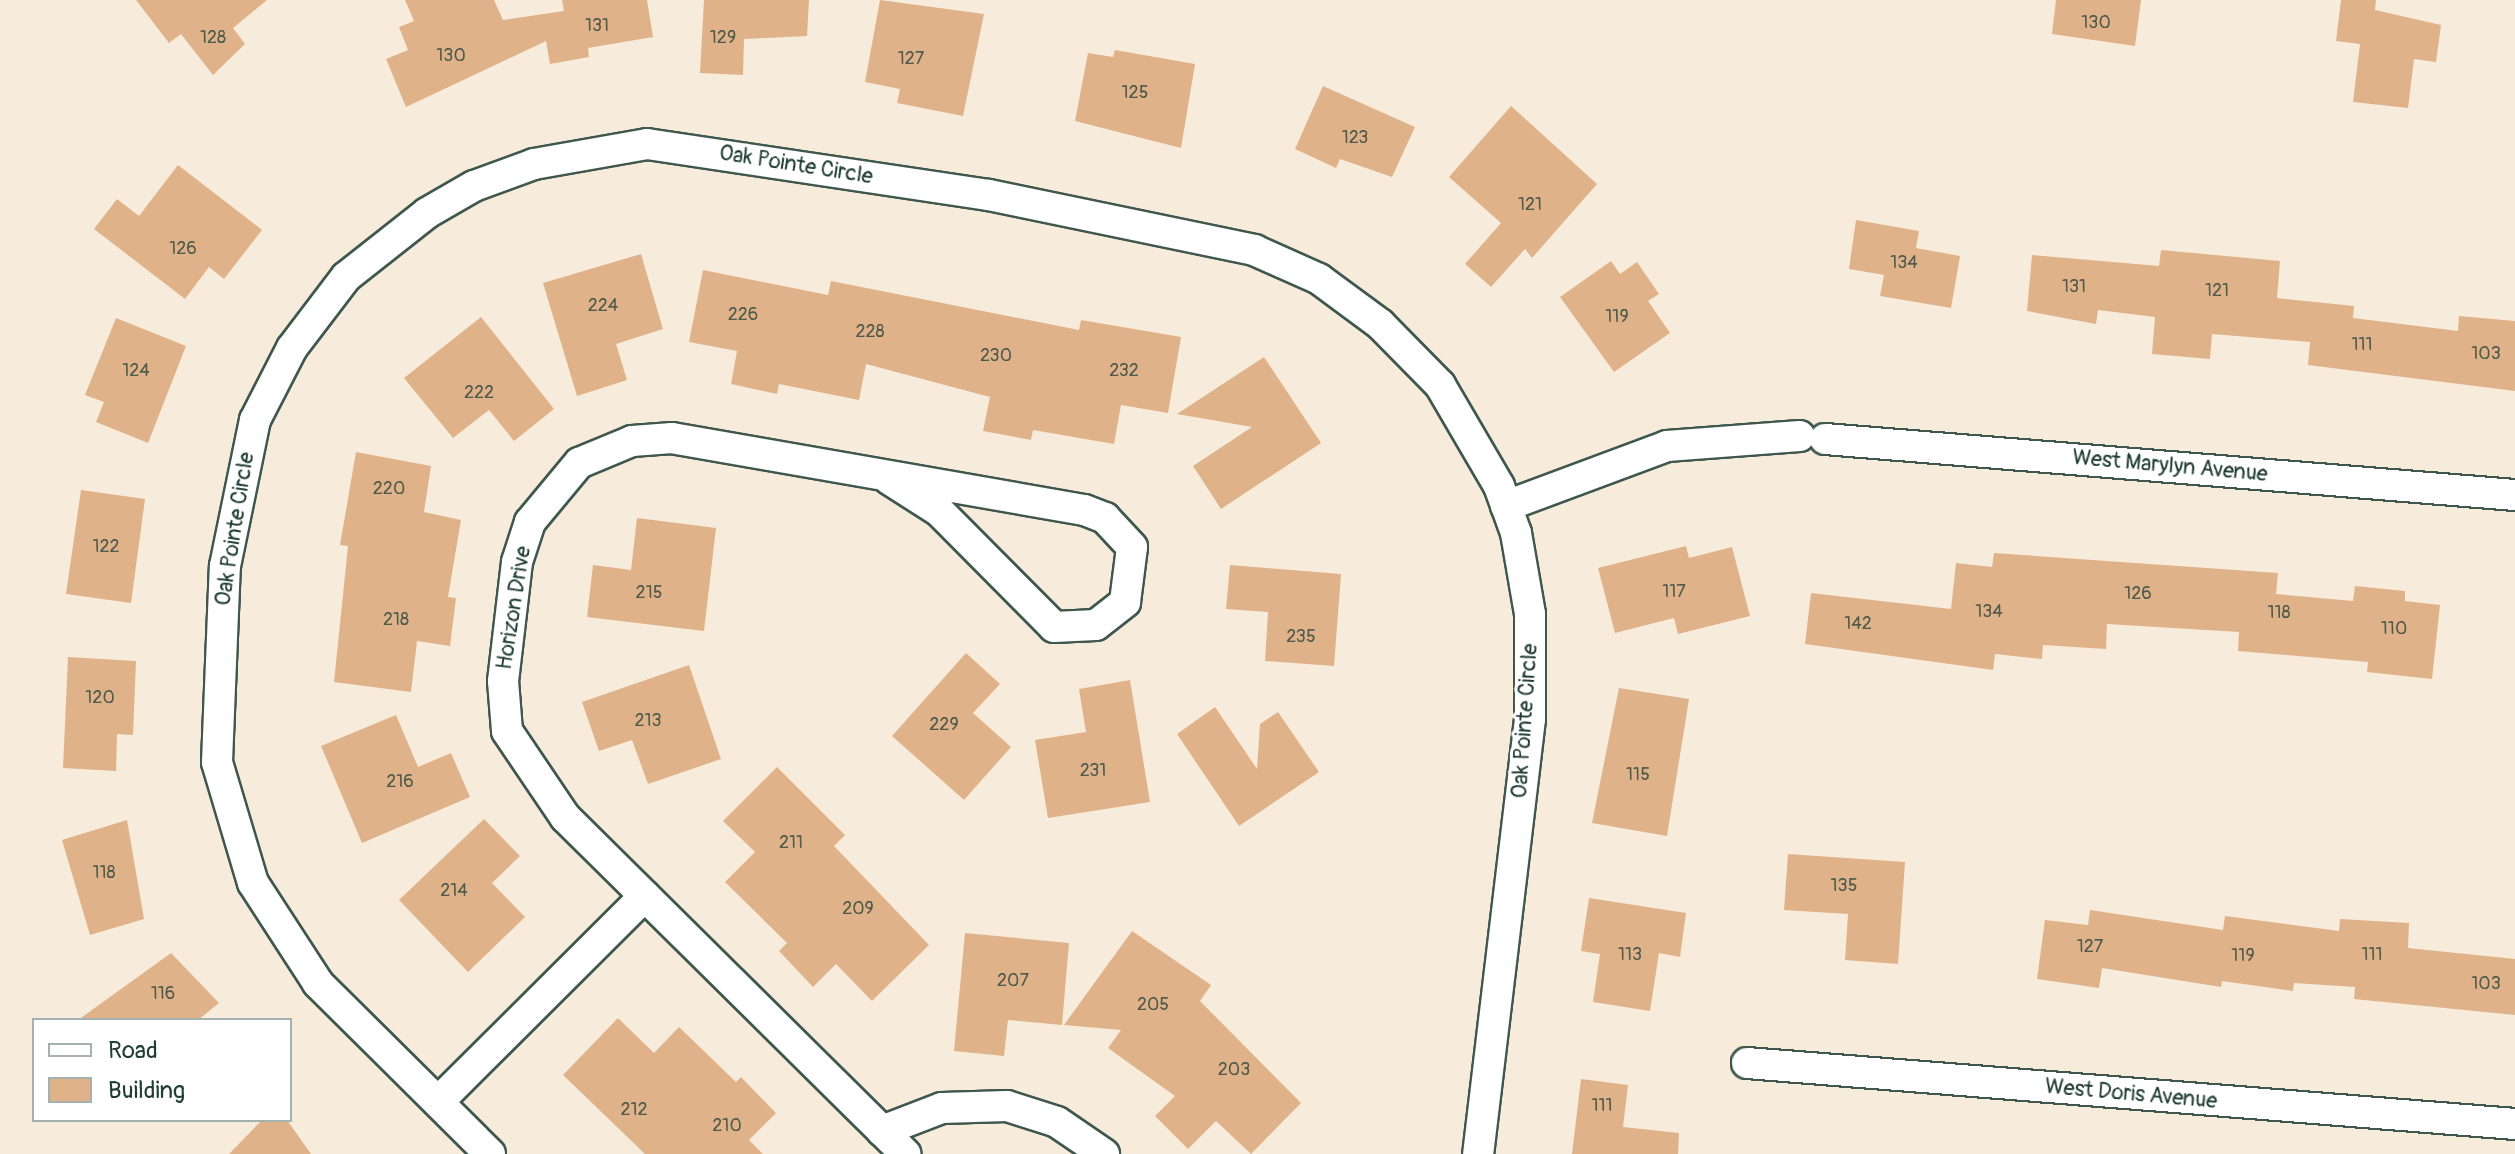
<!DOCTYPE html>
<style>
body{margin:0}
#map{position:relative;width:2515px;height:1154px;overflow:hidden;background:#f7ecdb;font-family:Pangolin,sans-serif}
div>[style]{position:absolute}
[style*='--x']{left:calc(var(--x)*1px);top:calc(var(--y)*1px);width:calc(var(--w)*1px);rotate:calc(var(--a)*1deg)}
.building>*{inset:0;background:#e0b28a}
.roads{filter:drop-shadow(2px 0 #3f574d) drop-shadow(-2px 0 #3f574d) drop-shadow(0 2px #3f574d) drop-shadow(0 -2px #3f574d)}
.street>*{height:30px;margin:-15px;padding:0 15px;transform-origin:15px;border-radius:15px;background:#fff}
span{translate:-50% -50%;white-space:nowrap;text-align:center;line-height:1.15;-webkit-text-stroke:6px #fff;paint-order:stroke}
.number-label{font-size:18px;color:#4f5a4a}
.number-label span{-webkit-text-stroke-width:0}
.street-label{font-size:22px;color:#1f3d34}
.legend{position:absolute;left:32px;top:1018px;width:260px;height:104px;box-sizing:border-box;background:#fff;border:2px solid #a5b1ae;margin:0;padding:10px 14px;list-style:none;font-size:24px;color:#1f3d34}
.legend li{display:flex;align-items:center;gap:16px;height:40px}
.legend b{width:40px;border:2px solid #a5b1ae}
</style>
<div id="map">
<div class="building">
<div style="clip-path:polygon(136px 0,267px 0,233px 28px,245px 44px,213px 75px,181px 34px,169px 43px)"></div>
<div style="clip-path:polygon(405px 0,494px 0,503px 20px,564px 11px,562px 0,647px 0,653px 37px,588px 48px,589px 57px,550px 64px,546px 41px,406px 107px,386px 59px,408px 50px,399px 27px,414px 21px)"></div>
<div style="clip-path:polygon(704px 0,809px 0,807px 36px,744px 39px,743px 75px,700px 73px)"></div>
<div style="clip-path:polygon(880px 0,984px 14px,963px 116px,897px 103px,900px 89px,865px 82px)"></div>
<div style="clip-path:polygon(2056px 0,2141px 0,2135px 46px,2052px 34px)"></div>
<div style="clip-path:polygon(2341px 0,2376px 0,2375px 10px,2441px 25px,2436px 62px,2414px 59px,2408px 108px,2353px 102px,2360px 44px,2336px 41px)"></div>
<div style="clip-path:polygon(1115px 50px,1195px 64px,1181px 148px,1075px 121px,1088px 53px,1113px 57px)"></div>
<div style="clip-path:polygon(1323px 86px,1415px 127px,1392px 177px,1340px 159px,1336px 168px,1295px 149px)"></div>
<div style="clip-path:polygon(1511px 106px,1597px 184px,1532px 258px,1525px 249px,1491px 287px,1465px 264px,1501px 223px,1449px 177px)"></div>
<div style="clip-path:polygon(178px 165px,262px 230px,224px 279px,209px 267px,185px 299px,94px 229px,117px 199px,139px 216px)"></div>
<div style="clip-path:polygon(1856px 220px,1919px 231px,1916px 248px,1960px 256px,1951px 308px,1880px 296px,1884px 275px,1849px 269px)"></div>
<div style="clip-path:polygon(2161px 250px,2280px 261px,2277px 298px,2354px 306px,2353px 318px,2458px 331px,2459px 316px,2515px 321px,2515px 391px,2308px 365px,2310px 342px,2212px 334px,2210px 359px,2152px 354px,2155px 317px,2098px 310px,2096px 324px,2027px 311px,2032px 255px,2159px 266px)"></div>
<div style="clip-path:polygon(641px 254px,663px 329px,616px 344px,627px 380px,577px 396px,543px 283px)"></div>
<div style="clip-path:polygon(1611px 261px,1620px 274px,1637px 262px,1659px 294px,1648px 301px,1670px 333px,1614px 372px,1560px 297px)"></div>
<div style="clip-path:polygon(703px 270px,828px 295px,831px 281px,1079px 330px,1081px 320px,1181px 337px,1168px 413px,1121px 405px,1114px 444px,1033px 430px,1031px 440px,983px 431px,990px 397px,866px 364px,859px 400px,779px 384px,777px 394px,731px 384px,737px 351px,689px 342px)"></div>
<div style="clip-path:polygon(481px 317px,554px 409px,514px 441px,489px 410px,453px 438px,404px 378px)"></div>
<div style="clip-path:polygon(116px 318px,186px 346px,148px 443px,96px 422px,104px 402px,85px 395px)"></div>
<div style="clip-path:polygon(1264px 357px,1321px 443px,1221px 509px,1193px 466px,1252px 427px,1177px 414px)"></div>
<div style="clip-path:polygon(356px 452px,431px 466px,424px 512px,461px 520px,448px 597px,456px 598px,450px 646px,417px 641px,411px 692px,334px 682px,348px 546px,340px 545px)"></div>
<div style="clip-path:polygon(81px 490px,145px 499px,131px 603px,66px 594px)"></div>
<div style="clip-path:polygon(637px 518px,716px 528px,704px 631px,587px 617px,593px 565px,631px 570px)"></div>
<div style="clip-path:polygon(1686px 546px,1689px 558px,1732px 547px,1750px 616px,1678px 634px,1674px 618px,1615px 633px,1598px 568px)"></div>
<div style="clip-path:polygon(1994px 553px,2278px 573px,2276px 594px,2353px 601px,2355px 586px,2405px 591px,2405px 601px,2440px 605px,2432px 679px,2367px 672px,2368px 662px,2238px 651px,2239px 632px,2107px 624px,2106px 649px,2043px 645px,2042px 659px,1995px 654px,1993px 670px,1805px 644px,1811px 593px,1951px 609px,1956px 563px,1992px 567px)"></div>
<div style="clip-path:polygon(1230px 565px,1341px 574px,1334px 666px,1265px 661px,1268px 612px,1226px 609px)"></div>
<div style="clip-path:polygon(966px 653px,1000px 684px,973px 713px,1011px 747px,964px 800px,892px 736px)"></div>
<div style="clip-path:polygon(68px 657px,136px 661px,133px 735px,117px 734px,116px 771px,63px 768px)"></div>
<div style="clip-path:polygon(689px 665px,721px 759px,648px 784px,632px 740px,599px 751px,582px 702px)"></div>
<div style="clip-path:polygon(1130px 680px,1150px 802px,1048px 818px,1035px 740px,1086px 732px,1079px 689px)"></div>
<div style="clip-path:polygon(1619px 688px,1689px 699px,1667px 836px,1592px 823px)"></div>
<div style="clip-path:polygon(1215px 707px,1257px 769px,1260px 724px,1278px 712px,1319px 772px,1239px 826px,1177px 734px)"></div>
<div style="clip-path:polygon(396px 715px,418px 767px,451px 753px,470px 797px,362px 843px,321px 746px)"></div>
<div style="clip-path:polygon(777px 767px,845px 835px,834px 846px,929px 945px,872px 1001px,836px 964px,813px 987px,779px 951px,787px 943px,725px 882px,755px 852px,723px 821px)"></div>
<div style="clip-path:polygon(484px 819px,520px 856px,492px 883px,525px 917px,468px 972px,399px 900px)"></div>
<div style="clip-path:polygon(127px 820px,144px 919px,90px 935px,62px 840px)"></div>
<div style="clip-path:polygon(1788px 854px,1905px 862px,1898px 964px,1845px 960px,1848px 914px,1784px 910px)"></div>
<div style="clip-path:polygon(1589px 898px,1686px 913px,1680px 957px,1659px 953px,1650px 1011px,1593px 1002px,1600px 954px,1581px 951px)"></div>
<div style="clip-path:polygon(2090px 910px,2223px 930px,2225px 916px,2339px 931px,2340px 919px,2409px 923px,2408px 948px,2515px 959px,2515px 1015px,2354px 999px,2355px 987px,2294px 983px,2293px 991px,2222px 981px,2221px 987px,2102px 968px,2099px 988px,2037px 979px,2045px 920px,2088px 925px)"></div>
<div style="clip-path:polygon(1132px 931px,1211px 985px,1200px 1001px,1301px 1103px,1251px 1154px,1216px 1121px,1188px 1149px,1155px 1116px,1175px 1096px,1108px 1048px,1121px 1030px,1064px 1025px)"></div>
<div style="clip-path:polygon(965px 933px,1069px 943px,1062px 1025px,1008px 1020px,1004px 1056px,954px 1051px)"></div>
<div style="clip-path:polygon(171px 953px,219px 1003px,198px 1020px,78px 1020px)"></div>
<div style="clip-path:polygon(618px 1018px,654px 1053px,679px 1027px,736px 1082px,741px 1077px,776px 1113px,749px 1140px,763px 1154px,645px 1154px,563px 1075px)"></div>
<div style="clip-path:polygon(1581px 1079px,1628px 1085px,1623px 1127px,1679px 1133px,1678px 1154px,1572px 1154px)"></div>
<div style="clip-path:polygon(262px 1120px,287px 1120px,311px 1154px,229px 1154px)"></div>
</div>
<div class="roads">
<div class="street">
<div style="--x:1825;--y:439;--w:692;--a:4.64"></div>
<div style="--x:889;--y:479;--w:59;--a:32.6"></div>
<div style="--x:939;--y:511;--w:163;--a:45.2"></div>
<div style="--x:1054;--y:627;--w:42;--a:-2.7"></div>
<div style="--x:1096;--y:625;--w:37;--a:-38"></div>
<div style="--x:1125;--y:602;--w:55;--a:-82.7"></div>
<div style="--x:1132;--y:547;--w:40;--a:-133"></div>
<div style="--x:1105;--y:518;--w:22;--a:-159"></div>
<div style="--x:1084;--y:510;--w:418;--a:-170.1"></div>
<div style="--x:672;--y:438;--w:40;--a:175.7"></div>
<div style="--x:632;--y:441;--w:57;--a:157.5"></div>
<div style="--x:579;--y:463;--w:77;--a:129.7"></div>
<div style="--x:530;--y:522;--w:42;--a:108"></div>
<div style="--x:517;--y:562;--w:120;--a:96.7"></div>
<div style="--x:503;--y:681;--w:50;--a:85.4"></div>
<div style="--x:507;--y:731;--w:104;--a:56"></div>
<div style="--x:565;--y:817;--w:479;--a:44.7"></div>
<div style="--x:1506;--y:506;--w:172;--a:-20.4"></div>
<div style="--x:1667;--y:446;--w:133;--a:-4.3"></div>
<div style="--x:1747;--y:1063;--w:770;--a:4.54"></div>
<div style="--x:438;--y:1102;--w:292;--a:-44.9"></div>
<div style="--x:882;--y:1131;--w:64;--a:-21"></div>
<div style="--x:942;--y:1108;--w:65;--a:-1.8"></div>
<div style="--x:1007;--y:1106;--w:52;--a:17.7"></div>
<div style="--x:1057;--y:1122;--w:57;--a:34.2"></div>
<div style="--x:490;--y:1154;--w:243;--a:-135.2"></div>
<div style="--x:318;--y:983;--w:119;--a:-123"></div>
<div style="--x:253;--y:883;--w:126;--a:-106.6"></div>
<div style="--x:217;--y:762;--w:196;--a:-87.7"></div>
<div style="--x:225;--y:566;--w:149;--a:-78.4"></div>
<div style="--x:255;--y:420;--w:81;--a:-62.8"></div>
<div style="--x:292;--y:348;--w:89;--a:-52.7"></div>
<div style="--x:346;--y:277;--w:103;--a:-38.3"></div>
<div style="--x:427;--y:213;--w:54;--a:-29.9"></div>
<div style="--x:474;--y:186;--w:64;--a:-20.1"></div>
<div style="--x:534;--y:164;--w:115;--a:-10"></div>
<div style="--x:647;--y:144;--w:346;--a:8.5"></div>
<div style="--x:989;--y:195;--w:271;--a:11.7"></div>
<div style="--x:1254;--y:250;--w:71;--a:24"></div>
<div style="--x:1319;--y:279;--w:76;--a:36.4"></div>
<div style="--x:1380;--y:324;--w:86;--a:45.5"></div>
<div style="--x:1440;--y:385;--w:117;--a:59.7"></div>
<div style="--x:1499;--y:486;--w:50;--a:70.1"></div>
<div style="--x:1516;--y:533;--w:82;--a:80.2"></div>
<div style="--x:1530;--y:614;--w:105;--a:90"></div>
<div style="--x:1530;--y:719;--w:438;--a:96.8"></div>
</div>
</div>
<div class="number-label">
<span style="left:2096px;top:23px">130</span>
<span style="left:597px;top:26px">131</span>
<span style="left:213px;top:38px">128</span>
<span style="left:723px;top:38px">129</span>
<span style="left:451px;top:56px">130</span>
<span style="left:911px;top:59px">127</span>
<span style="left:1135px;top:93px">125</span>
<span style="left:1355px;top:138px">123</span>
<span style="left:1530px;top:205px">121</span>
<span style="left:183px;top:249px">126</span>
<span style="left:1904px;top:263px">134</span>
<span style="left:2074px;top:287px">131</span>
<span style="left:2217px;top:291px">121</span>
<span style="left:603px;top:306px">224</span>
<span style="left:743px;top:315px">226</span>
<span style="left:1617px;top:317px">119</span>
<span style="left:870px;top:332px">228</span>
<span style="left:2362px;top:345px">111</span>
<span style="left:2486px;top:354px">103</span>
<span style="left:996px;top:356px">230</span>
<span style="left:136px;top:371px">124</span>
<span style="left:1124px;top:371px">232</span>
<span style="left:479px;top:393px">222</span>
<span style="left:389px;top:489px">220</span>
<span style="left:106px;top:547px">122</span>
<span style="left:1674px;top:592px">117</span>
<span style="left:649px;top:593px">215</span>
<span style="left:2138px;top:594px">126</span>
<span style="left:1989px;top:612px">134</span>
<span style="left:2279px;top:613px">118</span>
<span style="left:396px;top:620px">218</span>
<span style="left:1858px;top:624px">142</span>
<span style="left:2394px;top:629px">110</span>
<span style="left:1301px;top:637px">235</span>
<span style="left:100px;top:698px">120</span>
<span style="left:648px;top:721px">213</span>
<span style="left:944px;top:725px">229</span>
<span style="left:1093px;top:771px">231</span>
<span style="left:1638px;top:775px">115</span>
<span style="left:400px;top:782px">216</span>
<span style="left:791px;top:843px">211</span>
<span style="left:104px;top:873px">118</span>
<span style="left:1844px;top:886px">135</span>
<span style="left:454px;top:891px">214</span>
<span style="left:858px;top:909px">209</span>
<span style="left:2090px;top:947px">127</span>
<span style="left:1630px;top:955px">113</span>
<span style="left:2372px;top:955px">111</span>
<span style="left:2243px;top:956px">119</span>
<span style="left:1013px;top:981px">207</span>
<span style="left:2486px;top:984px">103</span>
<span style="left:163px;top:994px">116</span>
<span style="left:1153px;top:1005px">205</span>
<span style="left:1234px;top:1070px">203</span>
<span style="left:1602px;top:1106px">111</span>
<span style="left:634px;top:1110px">212</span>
<span style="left:727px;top:1126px">210</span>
</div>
<div class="street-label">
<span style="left:796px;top:165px;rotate:9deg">Oak Pointe Circle</span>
<span style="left:2170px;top:466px;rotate:5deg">West Marylyn Avenue</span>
<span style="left:235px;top:529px;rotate:-81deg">Oak Pointe Circle</span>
<span style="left:514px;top:608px;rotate:-81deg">Horizon Drive</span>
<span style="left:1525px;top:721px;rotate:-86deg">Oak Pointe Circle</span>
<span style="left:2131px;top:1094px;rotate:5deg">West Doris Avenue</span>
</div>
<ul class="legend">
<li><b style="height:10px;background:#fff"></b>Road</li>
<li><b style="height:22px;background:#e0b28a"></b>Building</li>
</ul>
</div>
